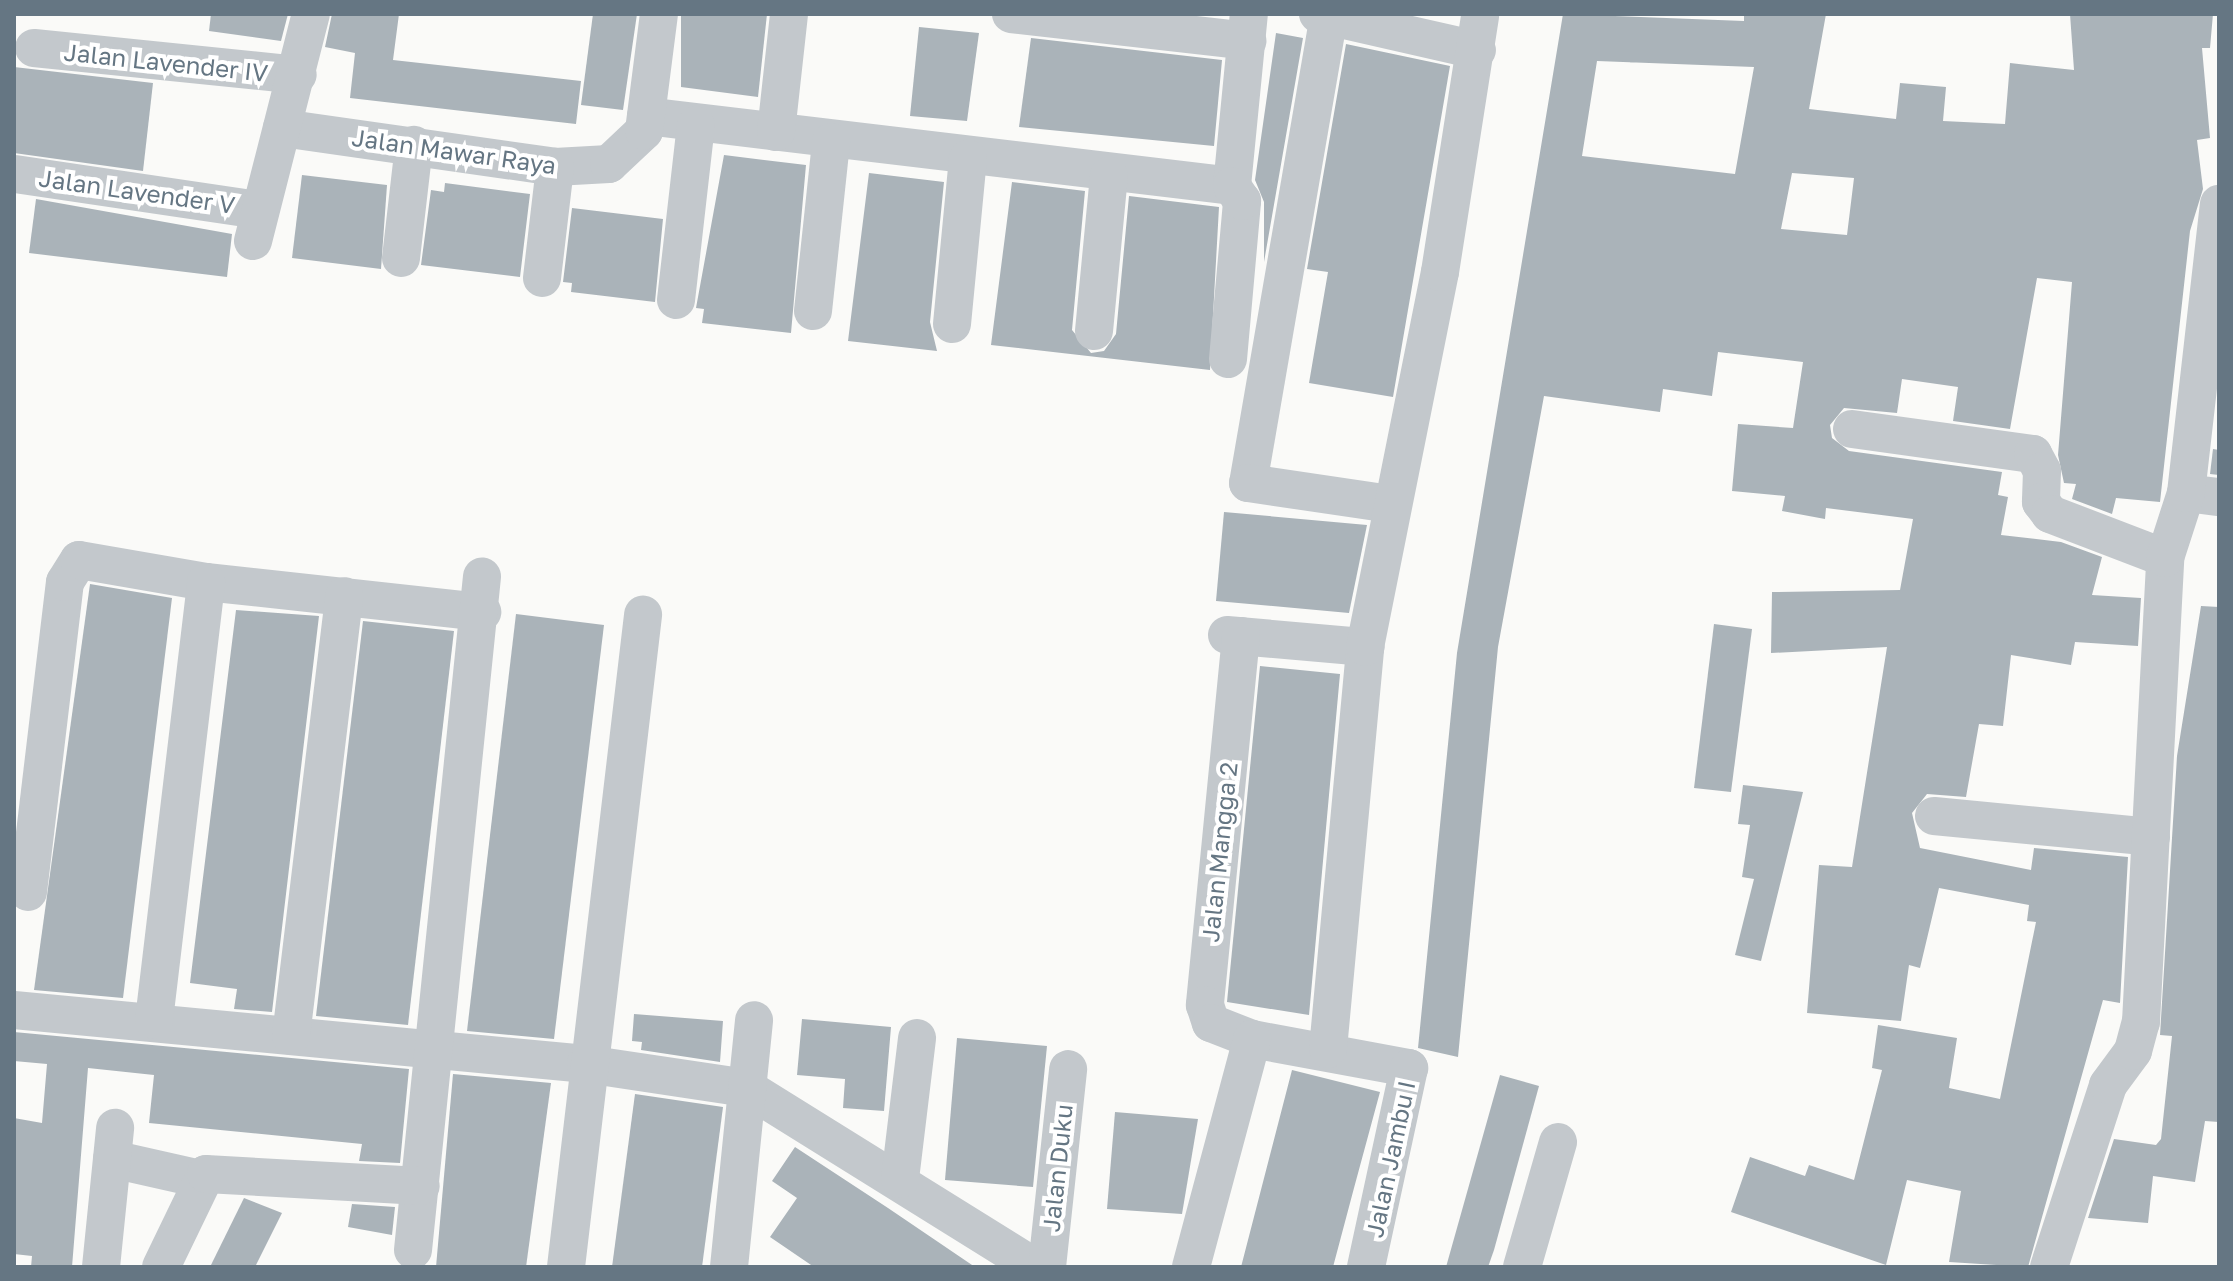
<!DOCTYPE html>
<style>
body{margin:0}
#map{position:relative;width:2233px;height:1281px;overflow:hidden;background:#fafaf8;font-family:"Golos Text",sans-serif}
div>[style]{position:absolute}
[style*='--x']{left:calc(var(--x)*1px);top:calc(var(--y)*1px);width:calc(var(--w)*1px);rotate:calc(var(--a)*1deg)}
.building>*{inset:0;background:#aab3b9}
.street>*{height:38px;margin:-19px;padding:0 19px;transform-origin:19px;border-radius:19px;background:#c3c8cc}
span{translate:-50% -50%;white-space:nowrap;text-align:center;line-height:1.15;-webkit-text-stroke:8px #fff;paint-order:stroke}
.street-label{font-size:24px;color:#657683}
.frame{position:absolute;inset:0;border:16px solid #657683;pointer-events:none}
</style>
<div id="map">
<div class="building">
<div style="clip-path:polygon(211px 14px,288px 14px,281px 41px,209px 31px)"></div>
<div style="clip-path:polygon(332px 14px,399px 14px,393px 60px,581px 81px,576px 124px,350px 98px,355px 53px,325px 47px)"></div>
<div style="clip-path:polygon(593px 14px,637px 14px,623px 110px,581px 105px)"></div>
<div style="clip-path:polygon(681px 14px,767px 14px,758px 97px,681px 87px)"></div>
<div style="clip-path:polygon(evenodd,1563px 14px,1744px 21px,1744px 14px,1826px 14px,1809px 109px,1896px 119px,1900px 83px,1946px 87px,1943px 121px,2005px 124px,2010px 63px,2074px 70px,2070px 14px,2213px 14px,2210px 48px,2202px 48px,2210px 138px,2197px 140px,2203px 189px,2190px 231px,2160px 502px,2116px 498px,2112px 514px,2072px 499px,2076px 484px,2064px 483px,2058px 455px,2072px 282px,2037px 278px,2010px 429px,1953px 421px,1958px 387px,1902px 379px,1897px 413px,1844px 408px,1830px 425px,1832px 438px,1849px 451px,2002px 472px,1998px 495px,2008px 497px,2001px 535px,2061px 542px,2102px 557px,2092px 595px,2141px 598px,2138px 646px,2075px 642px,2071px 665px,2011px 655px,2003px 726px,1979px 724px,1966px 797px,1927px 794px,1912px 813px,1920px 848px,2031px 870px,2034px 848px,2128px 857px,2120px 1003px,2103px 1000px,2028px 1267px,1949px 1262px,1961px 1191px,1907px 1180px,1886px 1265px,1731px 1212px,1750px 1157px,1805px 1176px,1809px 1165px,1854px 1180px,1882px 1070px,1872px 1068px,1878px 1025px,1957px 1038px,1949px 1088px,2000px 1099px,2036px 922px,2027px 921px,2029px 905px,1939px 888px,1920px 968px,1909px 965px,1901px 1021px,1807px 1013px,1819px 865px,1852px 867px,1887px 647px,1771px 653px,1772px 592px,1900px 590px,1913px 519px,1826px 508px,1825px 519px,1782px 511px,1785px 496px,1732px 491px,1738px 424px,1793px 428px,1803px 362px,1718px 352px,1712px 396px,1663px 389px,1660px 412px,1544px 396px,1498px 647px,1458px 1057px,1418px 1048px,1457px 653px,1563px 14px,1597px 61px,1754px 67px,1735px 174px,1582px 156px,1597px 61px,1563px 14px,1792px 173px,1854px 178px,1847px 235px,1781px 229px,1792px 173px)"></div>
<div style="clip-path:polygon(919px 27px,979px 33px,967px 121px,910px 116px)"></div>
<div style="clip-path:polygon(1276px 33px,1303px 38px,1264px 262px,1264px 202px,1255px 180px)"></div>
<div style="clip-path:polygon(1031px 38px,1222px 60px,1214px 146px,1019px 127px)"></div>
<div style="clip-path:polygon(1346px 44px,1450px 66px,1393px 397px,1309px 383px,1328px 272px,1307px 269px)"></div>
<div style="clip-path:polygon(14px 67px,153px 83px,143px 171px,14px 153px)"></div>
<div style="clip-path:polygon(724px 155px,806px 165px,791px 333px,702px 323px,704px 309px,696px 308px)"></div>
<div style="clip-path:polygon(869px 173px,944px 182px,930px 322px,937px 351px,848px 341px)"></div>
<div style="clip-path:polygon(302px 175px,387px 185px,381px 269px,292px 258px)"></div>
<div style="clip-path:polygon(1012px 182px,1085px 191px,1072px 330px,1091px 353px,1104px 351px,1116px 334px,1129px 196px,1219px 207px,1210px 370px,991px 345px)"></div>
<div style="clip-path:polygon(445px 183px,530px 194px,520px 277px,421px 265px,431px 190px,444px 192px)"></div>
<div style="clip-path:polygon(36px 199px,232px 234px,227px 277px,29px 253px)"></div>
<div style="clip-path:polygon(572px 208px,663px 219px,655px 302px,571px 292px,572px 283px,563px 282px)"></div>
<div style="clip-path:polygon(2213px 449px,2219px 450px,2219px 475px,2210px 474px)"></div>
<div style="clip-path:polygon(1224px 512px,1367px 525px,1349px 613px,1216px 601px)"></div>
<div style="clip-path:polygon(90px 584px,172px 598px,123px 998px,34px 990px)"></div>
<div style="clip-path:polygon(2201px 606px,2219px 607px,2219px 1122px,2205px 1121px,2195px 1182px,2153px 1176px,2148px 1223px,2088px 1218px,2114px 1139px,2156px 1145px,2161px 1139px,2172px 1036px,2160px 1035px,2177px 756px)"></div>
<div style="clip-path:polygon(236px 610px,319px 616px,272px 1012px,234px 1009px,237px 989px,190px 983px)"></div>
<div style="clip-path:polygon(516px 614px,604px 625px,554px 1039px,467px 1031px)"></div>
<div style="clip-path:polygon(363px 621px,454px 631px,408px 1025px,316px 1016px)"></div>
<div style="clip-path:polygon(1714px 624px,1752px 629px,1731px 792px,1694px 788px)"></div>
<div style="clip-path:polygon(1260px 666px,1340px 674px,1309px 1015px,1227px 1002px)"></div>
<div style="clip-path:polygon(1743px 785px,1803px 792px,1761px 961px,1735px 955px,1754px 879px,1742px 877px,1750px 825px,1738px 824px)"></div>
<div style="clip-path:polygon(634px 1014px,723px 1021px,720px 1062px,641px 1050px,642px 1042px,632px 1041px)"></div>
<div style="clip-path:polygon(802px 1019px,891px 1027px,884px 1111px,843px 1108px,845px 1079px,797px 1075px)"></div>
<div style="clip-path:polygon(14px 1032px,409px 1069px,400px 1163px,359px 1161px,362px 1144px,149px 1123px,154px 1075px,88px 1068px,72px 1267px,31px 1267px,32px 1256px,14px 1254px,14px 1118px,42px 1123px,47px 1064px,14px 1061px)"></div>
<div style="clip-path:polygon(957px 1038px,1047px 1046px,1033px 1187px,945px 1180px)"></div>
<div style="clip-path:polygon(1292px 1070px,1380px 1092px,1354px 1188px,1333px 1267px,1241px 1267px)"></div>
<div style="clip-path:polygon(453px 1074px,551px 1083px,526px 1267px,436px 1267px)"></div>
<div style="clip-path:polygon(1500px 1075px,1539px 1086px,1494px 1250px,1488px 1267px,1446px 1267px)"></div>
<div style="clip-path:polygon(635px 1094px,723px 1107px,702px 1267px,612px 1267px)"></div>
<div style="clip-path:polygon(1115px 1112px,1198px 1119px,1182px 1214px,1107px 1209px)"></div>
<div style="clip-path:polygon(795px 1147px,888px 1208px,975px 1267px,814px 1267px,770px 1237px,797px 1198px,772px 1181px)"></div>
<div style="clip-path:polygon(244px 1198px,282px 1213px,255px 1267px,210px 1267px)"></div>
<div style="clip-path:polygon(352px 1204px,395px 1207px,392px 1235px,348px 1227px)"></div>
</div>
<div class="street">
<div style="--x:1011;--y:14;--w:238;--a:6.5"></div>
<div style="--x:1318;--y:14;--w:163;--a:12.8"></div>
<div style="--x:1329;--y:15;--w:475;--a:99.8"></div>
<div style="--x:1248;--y:483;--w:144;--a:8.4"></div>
<div style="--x:34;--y:48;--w:265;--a:5.8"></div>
<div style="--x:646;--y:116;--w:590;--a:6.81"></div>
<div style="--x:1232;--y:186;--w:173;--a:-84.4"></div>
<div style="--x:282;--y:128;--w:276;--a:8.1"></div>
<div style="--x:555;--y:167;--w:54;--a:-3.2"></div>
<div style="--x:609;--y:164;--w:48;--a:-43.3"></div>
<div style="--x:644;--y:131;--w:118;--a:-82.7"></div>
<div style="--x:776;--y:132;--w:119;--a:-83.7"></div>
<div style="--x:15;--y:174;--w:248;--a:8.4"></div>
<div style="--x:253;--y:241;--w:234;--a:-75.7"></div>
<div style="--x:401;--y:258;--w:114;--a:-83.4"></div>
<div style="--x:542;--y:278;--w:112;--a:-83.3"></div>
<div style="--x:676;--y:300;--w:176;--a:-83.5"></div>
<div style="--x:813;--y:311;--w:170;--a:-83.9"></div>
<div style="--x:952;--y:324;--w:166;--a:-84.5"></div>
<div style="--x:1094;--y:331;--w:156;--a:-84.5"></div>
<div style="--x:1228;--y:359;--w:159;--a:-84.9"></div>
<div style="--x:1242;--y:201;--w:18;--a:-124"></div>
<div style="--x:1852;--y:429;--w:183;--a:7.9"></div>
<div style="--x:2033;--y:454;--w:19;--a:62"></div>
<div style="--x:2042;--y:471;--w:31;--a:92"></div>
<div style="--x:2041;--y:502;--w:15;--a:53"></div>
<div style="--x:2050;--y:514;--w:123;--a:20.9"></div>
<div style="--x:2186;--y:493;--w:33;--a:7"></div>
<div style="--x:1227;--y:635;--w:139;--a:5"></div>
<div style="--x:1241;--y:636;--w:371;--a:95.6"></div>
<div style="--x:1205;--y:1005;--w:19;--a:72"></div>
<div style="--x:1211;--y:1023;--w:44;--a:21.3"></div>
<div style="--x:1252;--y:1039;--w:160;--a:10.5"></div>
<div style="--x:1409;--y:1068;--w:204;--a:102.2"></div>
<div style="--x:1934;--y:816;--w:218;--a:5.5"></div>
<div style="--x:28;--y:892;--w:312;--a:-83.2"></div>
<div style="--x:65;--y:582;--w:26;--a:-58"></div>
<div style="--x:79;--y:560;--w:129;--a:9.8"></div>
<div style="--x:206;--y:582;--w:278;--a:6.2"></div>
<div style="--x:14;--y:1010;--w:575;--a:5.39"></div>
<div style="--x:586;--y:1064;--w:163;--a:8.5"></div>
<div style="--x:747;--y:1088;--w:339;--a:31.9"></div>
<div style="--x:154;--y:1020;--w:441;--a:-83.2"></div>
<div style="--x:291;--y:1036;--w:443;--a:-83.1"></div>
<div style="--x:1328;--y:1049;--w:404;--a:-84.7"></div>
<div style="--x:1365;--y:647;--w:382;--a:-78.7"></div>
<div style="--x:1440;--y:272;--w:259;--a:-81.1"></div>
<div style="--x:112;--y:1159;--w:91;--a:12.7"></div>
<div style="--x:900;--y:1179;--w:142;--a:-83.1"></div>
<div style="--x:413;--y:1250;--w:677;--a:-84.15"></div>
<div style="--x:101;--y:1267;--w:140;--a:-84.2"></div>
<div style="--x:161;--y:1267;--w:103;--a:-64.2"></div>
<div style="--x:206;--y:1174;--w:215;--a:3.2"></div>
<div style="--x:566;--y:1267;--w:657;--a:-83.26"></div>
<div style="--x:729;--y:1267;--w:248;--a:-84.2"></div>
<div style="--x:1047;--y:1267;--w:199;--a:-83.9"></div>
<div style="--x:1191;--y:1267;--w:236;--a:-75"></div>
<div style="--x:1522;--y:1267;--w:130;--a:-73.9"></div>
<div style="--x:2049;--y:1267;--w:191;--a:-72"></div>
<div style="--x:2108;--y:1085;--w:42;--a:-53.7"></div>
<div style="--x:2133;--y:1051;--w:30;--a:-75"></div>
<div style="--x:2141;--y:1022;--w:465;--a:-87"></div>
<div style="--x:2165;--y:558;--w:68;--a:-72.1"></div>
<div style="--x:2186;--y:493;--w:291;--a:-83.5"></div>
</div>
<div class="street-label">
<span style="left:166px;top:62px;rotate:6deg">Jalan Lavender IV</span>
<span style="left:454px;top:151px;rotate:8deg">Jalan Mawar Raya</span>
<span style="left:137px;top:191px;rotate:8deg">Jalan Lavender V</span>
<span style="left:1219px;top:852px;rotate:-84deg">Jalan Mangga 2</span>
<span style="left:1390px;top:1159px;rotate:-78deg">Jalan Jambu I</span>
<span style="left:1057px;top:1168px;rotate:-84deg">Jalan Duku</span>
</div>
<div class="frame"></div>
</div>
